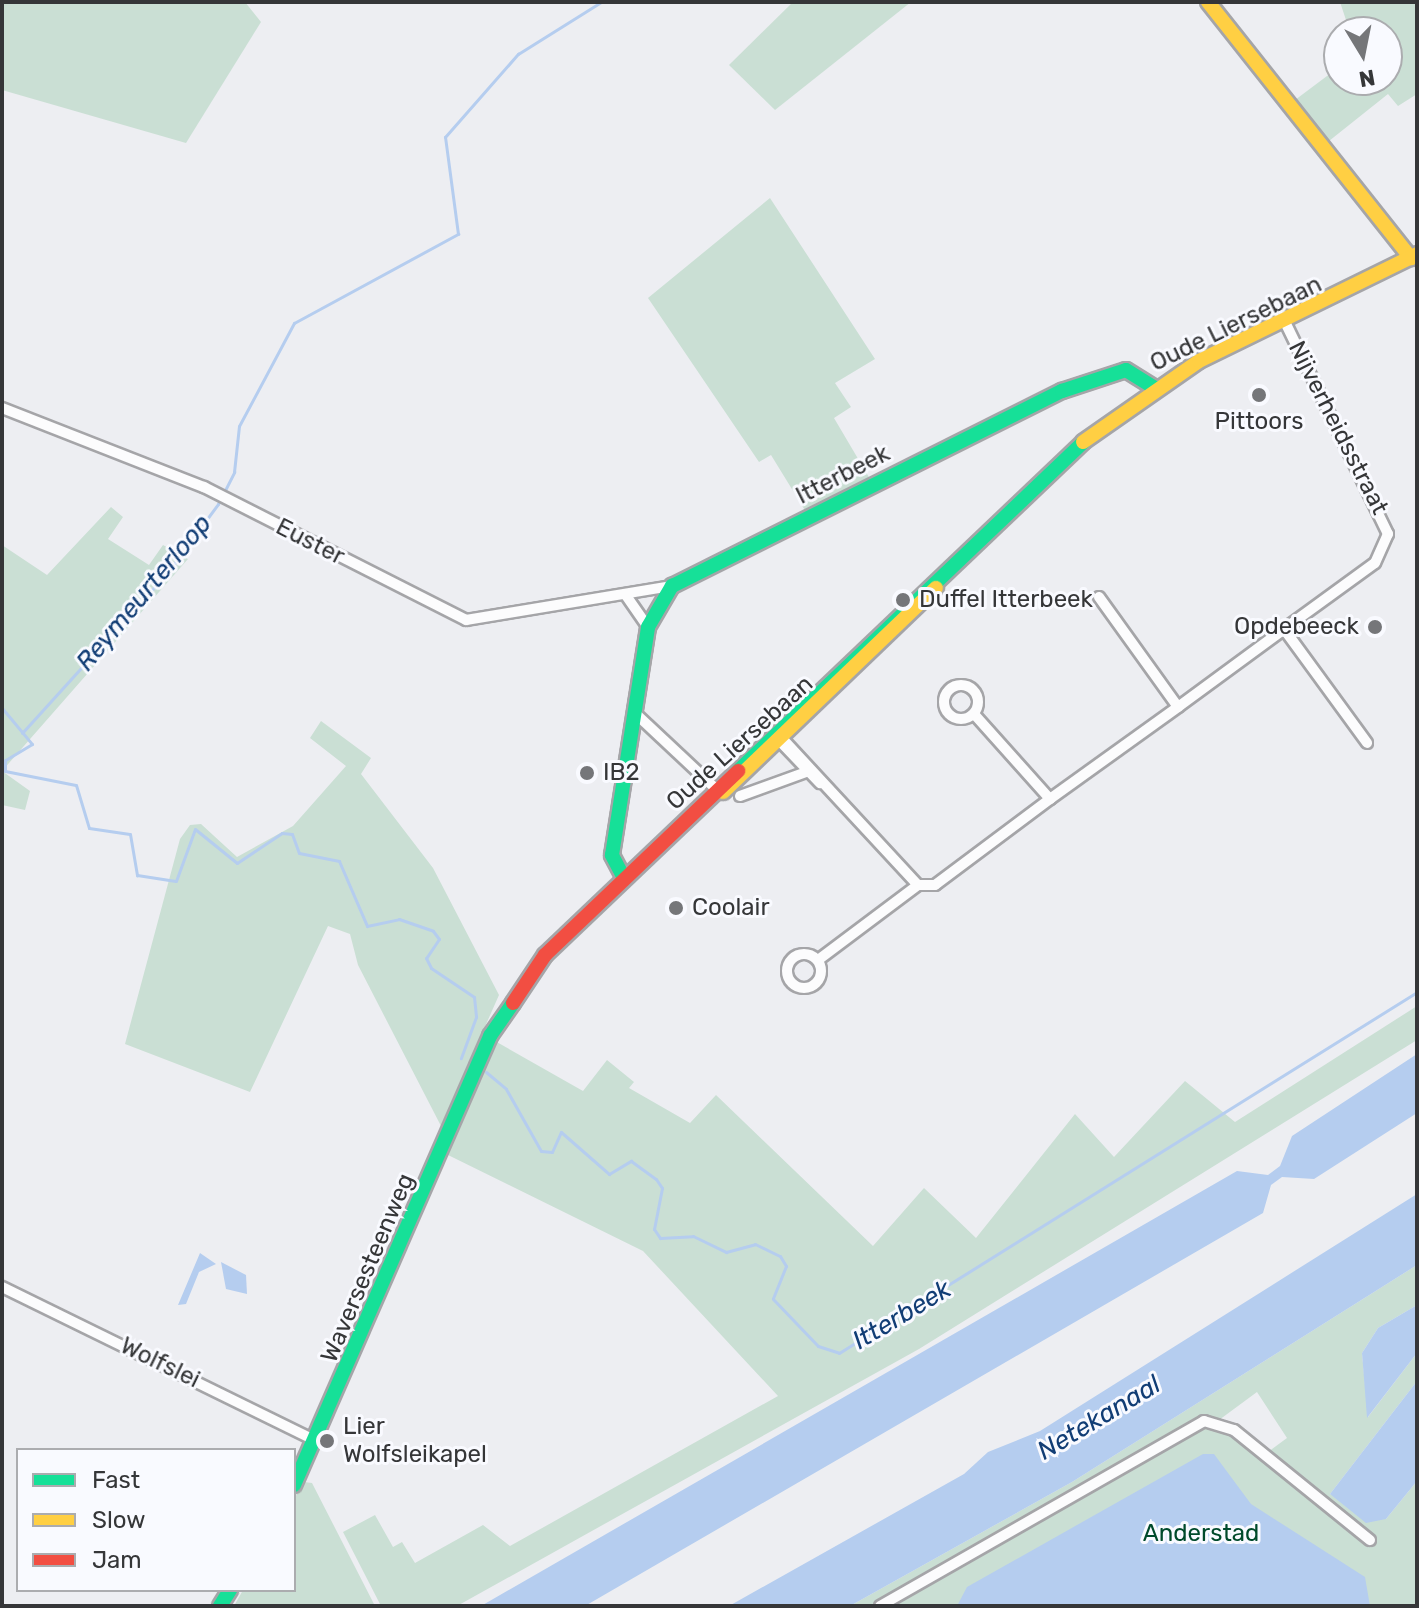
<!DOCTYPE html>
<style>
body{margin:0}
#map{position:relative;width:1419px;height:1608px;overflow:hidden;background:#edeef2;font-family:Rubik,sans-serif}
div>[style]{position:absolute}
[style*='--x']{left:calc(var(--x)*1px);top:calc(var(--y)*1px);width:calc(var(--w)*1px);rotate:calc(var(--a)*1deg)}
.green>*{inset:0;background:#cadfd4}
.water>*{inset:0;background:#b5cdef}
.stream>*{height:3px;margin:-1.5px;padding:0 1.5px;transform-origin:1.5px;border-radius:1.5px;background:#b5cdef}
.roads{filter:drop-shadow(2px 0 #a5a5a8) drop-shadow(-2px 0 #a5a5a8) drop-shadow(0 2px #a5a5a8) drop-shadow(0 -2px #a5a5a8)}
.street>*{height:10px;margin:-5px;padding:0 5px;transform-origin:5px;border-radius:5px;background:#fcfcfd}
.street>.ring{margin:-5px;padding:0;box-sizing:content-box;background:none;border:10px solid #fcfcfd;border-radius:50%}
.fast>*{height:14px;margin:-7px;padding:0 7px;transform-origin:7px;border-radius:7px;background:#16e098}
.slow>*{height:14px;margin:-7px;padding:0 7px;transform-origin:7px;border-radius:7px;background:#ffcf43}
.jam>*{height:14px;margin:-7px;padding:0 7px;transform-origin:7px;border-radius:7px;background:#f24e42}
.dots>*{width:22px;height:22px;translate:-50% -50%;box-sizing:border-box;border:4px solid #f9faff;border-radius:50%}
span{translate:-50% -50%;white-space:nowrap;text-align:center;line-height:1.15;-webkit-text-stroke:6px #f9faff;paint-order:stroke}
.street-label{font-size:24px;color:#353638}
.poi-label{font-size:24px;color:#353638}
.left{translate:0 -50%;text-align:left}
.right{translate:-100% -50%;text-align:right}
.park-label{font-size:24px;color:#004a2b}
.water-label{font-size:26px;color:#113d75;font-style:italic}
.frame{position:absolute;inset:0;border:4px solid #353638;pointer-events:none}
.legend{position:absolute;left:16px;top:1448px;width:280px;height:144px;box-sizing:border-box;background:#f9faff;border:2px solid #abacaf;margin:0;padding:10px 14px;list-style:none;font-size:24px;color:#353638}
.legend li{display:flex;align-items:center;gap:16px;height:40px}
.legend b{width:40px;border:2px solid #abacaf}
.north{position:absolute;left:1323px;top:16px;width:80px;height:80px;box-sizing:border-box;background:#f9faff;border:2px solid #abacaf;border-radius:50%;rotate:170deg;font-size:22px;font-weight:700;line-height:32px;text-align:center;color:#353638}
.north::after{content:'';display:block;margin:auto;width:28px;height:36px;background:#757679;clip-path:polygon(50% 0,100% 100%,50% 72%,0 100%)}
</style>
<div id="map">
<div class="green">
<div style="clip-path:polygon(2px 2px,245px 2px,261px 22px,186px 143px,2px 90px)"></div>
<div style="clip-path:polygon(793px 2px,911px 2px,775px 110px,729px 65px)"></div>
<div style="clip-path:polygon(1340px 2px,1417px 2px,1417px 94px,1398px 106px,1388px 94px,1329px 141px,1295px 100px,1339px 67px,1339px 80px,1387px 80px,1387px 32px,1350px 32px)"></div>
<div style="clip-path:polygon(770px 198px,875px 359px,835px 383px,851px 407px,834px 418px,870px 479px,806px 512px,771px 455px,759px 462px,648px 298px)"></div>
<div style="clip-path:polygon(111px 507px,123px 517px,108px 539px,149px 565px,163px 545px,188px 559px,2px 771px,30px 791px,25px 810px,2px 805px,2px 545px,47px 575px)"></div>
<div style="clip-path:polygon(321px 721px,371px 758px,361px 774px,433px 868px,499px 995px,441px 1126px,358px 965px,350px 934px,328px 926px,250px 1092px,125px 1044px,180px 839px,190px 825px,201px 824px,237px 857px,293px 826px,346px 766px,310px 738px)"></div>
<div style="clip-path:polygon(1417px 1006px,1417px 1040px,919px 1349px,457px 1606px,381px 1606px,343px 1532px,375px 1515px,393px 1547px,402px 1542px,415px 1563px,483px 1525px,510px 1546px,778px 1396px,643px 1251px,448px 1155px,495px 1041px,583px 1091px,607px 1060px,634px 1082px,629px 1088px,690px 1123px,716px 1095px,873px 1246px,924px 1188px,976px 1238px,1075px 1114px,1114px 1157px,1185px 1081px,1235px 1122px)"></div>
<div style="clip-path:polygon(evenodd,1417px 1265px,1417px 1305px,1378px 1328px,1362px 1353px,1368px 1417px,1417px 1353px,1417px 1381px,1330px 1494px,1386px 1519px,1417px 1481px,1417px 1606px,850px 1606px,1072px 1482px,1417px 1265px,1257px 1392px,1287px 1438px,1264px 1455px,1219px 1420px,1257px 1392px)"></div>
<div style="clip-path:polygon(304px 1482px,312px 1483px,375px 1606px,234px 1606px,243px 1590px,294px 1590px,294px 1499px)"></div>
</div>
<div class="water">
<div style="clip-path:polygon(1417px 1054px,1417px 1113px,1314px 1179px,1282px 1177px,1271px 1185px,1263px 1213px,585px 1606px,481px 1606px,1237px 1171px,1268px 1175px,1280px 1166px,1292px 1136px)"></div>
<div style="clip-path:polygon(1417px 1194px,1417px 1265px,1072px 1482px,850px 1606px,729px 1606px,964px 1474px,988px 1452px,1040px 1431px)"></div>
<div style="clip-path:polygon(200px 1253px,216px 1264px,199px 1272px,186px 1304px,178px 1305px)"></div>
<div style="clip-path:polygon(221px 1262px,246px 1275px,247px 1294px,226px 1289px)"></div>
<div style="clip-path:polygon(1417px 1305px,1417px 1353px,1367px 1418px,1362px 1353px,1378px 1328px)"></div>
<div style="clip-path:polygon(1417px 1381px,1417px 1481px,1386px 1519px,1366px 1523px,1330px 1494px)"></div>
<div style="clip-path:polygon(1203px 1454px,1214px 1454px,1251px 1504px,1365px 1577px,1370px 1606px,957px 1606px,967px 1587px)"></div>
</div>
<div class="stream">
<div style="--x:2;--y:708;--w:47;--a:50.2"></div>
<div style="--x:32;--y:744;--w:31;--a:149"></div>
<div style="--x:5;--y:760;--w:11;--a:90"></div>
<div style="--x:5;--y:771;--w:72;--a:11.2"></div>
<div style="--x:76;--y:785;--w:45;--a:73.2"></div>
<div style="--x:89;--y:828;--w:41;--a:8.3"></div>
<div style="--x:130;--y:834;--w:42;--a:80.3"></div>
<div style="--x:137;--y:875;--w:39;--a:9"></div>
<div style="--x:176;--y:881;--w:55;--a:-69.9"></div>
<div style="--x:195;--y:829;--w:54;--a:39"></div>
<div style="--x:237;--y:863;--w:54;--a:-33.7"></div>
<div style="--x:282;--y:833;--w:10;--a:6"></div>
<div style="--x:292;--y:834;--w:20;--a:70"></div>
<div style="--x:299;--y:853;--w:41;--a:11.3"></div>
<div style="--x:339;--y:861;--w:71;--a:66.7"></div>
<div style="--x:367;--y:926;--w:33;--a:-12"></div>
<div style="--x:399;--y:919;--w:36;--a:19"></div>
<div style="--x:433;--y:931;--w:10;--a:53"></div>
<div style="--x:439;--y:939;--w:23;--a:124"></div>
<div style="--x:426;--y:958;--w:11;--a:63"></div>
<div style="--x:431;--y:968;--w:52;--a:34"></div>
<div style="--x:474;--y:997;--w:20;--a:84"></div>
<div style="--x:476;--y:1017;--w:44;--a:110.1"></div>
<div style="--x:22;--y:733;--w:217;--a:-47.8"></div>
<div style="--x:168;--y:572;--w:84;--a:-53.7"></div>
<div style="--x:218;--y:504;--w:36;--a:-63"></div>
<div style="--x:234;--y:472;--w:46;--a:-83.8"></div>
<div style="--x:239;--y:426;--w:117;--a:-61.9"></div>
<div style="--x:294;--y:323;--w:187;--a:-28.5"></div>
<div style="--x:458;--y:234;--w:98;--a:-97.6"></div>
<div style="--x:445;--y:137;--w:111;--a:-48.7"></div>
<div style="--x:518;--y:54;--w:98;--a:-32.1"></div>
<div style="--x:486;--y:1072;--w:26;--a:40"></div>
<div style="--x:506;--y:1089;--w:71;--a:60.6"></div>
<div style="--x:541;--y:1151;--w:11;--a:5"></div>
<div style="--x:552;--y:1152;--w:22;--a:-66"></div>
<div style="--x:561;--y:1132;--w:64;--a:41.2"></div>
<div style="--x:609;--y:1174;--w:26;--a:-31"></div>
<div style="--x:631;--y:1161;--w:31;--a:36"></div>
<div style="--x:656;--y:1179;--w:11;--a:56"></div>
<div style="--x:662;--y:1188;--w:42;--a:101"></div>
<div style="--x:654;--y:1229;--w:11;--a:56"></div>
<div style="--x:660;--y:1238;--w:33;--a:-3"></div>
<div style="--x:693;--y:1236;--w:37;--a:26"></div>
<div style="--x:726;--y:1252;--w:30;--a:-15"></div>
<div style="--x:755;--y:1244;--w:28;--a:26"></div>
<div style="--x:780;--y:1256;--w:12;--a:59"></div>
<div style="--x:786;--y:1266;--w:35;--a:112"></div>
<div style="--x:773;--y:1299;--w:65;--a:46.2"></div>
<div style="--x:818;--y:1346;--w:22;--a:18"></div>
<div style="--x:839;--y:1353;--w:681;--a:-31.99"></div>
</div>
<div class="roads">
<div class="street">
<div style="--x:2;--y:408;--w:217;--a:21.4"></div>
<div style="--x:204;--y:487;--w:294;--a:26.9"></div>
<div style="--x:466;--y:620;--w:209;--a:-9.4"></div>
<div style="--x:625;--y:594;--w:40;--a:55.1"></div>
<div style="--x:1099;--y:597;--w:135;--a:54.3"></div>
<div style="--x:1178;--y:707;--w:132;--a:-36.3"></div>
<div style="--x:1284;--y:629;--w:141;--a:53.9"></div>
<div style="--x:1284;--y:629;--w:112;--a:-36"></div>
<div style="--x:1375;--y:563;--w:32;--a:-66"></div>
<div style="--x:1388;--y:534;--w:236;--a:-115.9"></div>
<div class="ring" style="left:944px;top:685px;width:24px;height:24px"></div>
<div style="--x:635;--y:713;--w:110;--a:43.2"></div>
<div style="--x:778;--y:734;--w:206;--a:47.2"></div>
<div style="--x:918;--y:885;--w:125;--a:143.1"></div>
<div style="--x:776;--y:737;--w:64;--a:46.3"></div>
<div style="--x:740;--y:796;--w:73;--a:-19.9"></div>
<div style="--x:1050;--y:799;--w:158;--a:-35.7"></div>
<div style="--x:918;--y:885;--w:17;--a:0"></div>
<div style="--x:935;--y:885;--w:144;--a:-36.8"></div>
<div style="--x:1050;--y:799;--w:114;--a:-131.8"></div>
<div class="ring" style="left:787px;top:954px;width:24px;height:24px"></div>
<div style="--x:2;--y:1287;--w:351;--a:26.1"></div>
<div style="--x:880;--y:1606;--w:373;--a:-29.7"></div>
<div style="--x:1204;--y:1421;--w:31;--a:17"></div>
<div style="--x:1234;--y:1430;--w:175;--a:39"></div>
</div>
<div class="fast">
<div style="--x:738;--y:771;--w:477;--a:-43.6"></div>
<div style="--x:624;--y:878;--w:26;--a:-118"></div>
<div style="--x:612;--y:855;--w:231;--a:-81"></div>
<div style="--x:648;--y:627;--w:48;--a:-59.7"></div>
<div style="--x:672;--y:586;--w:436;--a:-26.6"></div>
<div style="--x:1062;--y:391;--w:67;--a:-18.2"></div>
<div style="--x:1126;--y:370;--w:34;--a:32"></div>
<div style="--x:294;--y:1485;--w:490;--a:-66.4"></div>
<div style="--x:490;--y:1036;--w:40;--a:-55.1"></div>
<div style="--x:220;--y:1606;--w:19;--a:-58"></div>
</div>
<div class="slow">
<div style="--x:1208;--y:2;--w:327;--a:51.6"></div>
<div style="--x:1083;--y:442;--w:141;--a:-34.9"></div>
<div style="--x:1199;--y:361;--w:243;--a:-26.1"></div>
<div style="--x:723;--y:792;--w:295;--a:-43.8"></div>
</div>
<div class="jam">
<div style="--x:513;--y:1003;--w:58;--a:-56.3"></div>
<div style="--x:545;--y:955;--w:267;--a:-43.6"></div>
</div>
</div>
<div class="dots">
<div style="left:1259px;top:395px;background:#757679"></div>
<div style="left:903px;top:600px;background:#757679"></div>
<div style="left:1375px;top:627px;background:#757679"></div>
<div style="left:587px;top:773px;background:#757679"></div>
<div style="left:676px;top:908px;background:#757679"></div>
<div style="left:327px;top:1441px;background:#757679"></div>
</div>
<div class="street-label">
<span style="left:1236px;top:324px;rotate:-26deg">Oude Liersebaan</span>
<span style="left:1338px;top:428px;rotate:63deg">Nijverheidsstraat</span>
<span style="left:843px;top:475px;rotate:-27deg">Itterbeek</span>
<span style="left:310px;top:542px;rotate:27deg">Euster</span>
<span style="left:740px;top:743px;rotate:-42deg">Oude Liersebaan</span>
<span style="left:368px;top:1268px;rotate:-67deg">Waversesteenweg</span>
<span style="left:160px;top:1363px;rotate:26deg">Wolfslei</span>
</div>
<div class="poi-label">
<span style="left:1259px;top:422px">Pittoors</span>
<span class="left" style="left:919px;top:600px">Duffel Itterbeek</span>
<span class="right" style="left:1359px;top:627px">Opdebeeck</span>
<span class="left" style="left:603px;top:773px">IB2</span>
<span class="left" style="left:692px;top:908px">Coolair</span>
<span class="left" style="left:343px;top:1441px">Lier<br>Wolfsleikapel</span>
</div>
<div class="park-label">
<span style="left:1201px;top:1534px">Anderstad</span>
</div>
<div class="water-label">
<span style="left:144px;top:593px;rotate:-50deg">Reymeurterloop</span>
<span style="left:902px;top:1315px;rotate:-31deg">Itterbeek</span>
<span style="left:1099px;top:1418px;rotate:-31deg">Netekanaal</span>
</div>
<div class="frame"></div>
<ul class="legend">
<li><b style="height:10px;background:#16e098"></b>Fast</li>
<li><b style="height:10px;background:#ffcf43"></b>Slow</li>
<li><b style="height:10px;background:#f24e42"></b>Jam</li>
</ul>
<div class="north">N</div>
</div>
